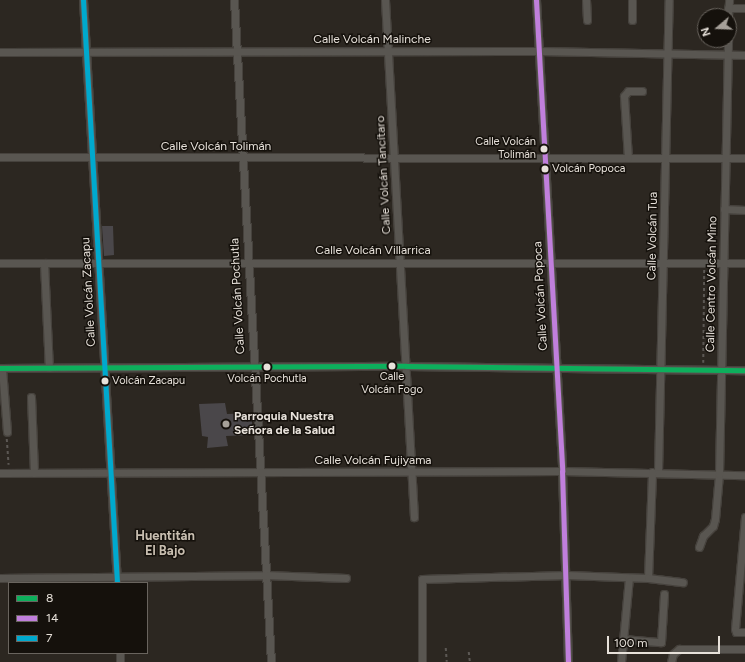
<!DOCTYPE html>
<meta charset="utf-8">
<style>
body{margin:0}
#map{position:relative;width:745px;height:662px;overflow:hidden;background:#2c2721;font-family:Figtree,sans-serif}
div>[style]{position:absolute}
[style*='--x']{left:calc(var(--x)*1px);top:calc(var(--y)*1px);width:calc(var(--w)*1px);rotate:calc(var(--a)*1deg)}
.building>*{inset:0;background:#4a474a}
.path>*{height:1.5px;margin-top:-0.75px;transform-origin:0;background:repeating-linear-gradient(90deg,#5c5854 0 3px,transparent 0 6px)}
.roads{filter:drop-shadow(1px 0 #46423d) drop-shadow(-1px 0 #46423d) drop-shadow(0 1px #46423d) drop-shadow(0 -1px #46423d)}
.minor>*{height:7px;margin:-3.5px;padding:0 3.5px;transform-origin:3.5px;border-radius:3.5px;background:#595651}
.bus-1>*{height:5px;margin:-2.5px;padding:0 2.5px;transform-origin:2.5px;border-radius:2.5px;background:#0daf5c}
.bus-2>*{height:5px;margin:-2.5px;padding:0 2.5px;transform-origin:2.5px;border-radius:2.5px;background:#c07fdc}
.bus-3>*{height:5px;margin:-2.5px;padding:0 2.5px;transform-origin:2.5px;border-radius:2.5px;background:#00a9ce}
.dots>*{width:11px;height:11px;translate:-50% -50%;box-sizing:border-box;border:2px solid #15110c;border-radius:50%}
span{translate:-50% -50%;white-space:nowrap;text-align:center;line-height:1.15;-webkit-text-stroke:3px #15110c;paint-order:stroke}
.bus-label{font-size:11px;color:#e7e1da}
.right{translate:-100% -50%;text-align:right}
.left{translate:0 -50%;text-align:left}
.street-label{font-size:12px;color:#e7e1da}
.poi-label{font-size:12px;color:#e7e1da;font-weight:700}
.neighbourhood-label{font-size:13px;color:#c7bdaf;font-weight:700}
.legend{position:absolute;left:8px;top:582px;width:140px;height:72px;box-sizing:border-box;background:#15110c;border:1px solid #69645e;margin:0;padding:5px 7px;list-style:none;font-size:12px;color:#e7e1da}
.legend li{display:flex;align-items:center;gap:8px;height:20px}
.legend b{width:20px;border:1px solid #69645e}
.north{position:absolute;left:697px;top:8px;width:40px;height:40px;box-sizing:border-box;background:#15110c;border:1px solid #69645e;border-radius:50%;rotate:251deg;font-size:11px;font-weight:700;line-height:16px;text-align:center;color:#e7e1da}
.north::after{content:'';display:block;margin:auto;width:14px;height:18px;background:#a6a099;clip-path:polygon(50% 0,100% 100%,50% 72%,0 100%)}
.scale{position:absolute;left:607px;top:636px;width:113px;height:18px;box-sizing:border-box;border:2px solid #e7e1da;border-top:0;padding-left:5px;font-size:12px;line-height:14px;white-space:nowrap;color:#e7e1da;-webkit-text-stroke:3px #15110c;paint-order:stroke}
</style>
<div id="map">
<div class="building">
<div style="clip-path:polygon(102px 226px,113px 226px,114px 255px,104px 256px)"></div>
<div style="clip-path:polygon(225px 403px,227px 414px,252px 413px,252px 435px,226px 436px,228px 446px,207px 448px,208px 437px,202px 436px,199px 404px)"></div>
</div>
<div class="path">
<div style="--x:703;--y:363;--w:94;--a:-89.4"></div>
<div style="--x:7;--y:439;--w:26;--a:86"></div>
<div style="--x:446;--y:648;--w:14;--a:86"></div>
<div style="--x:469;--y:652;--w:10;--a:84"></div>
</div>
<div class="roads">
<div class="minor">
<div style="--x:83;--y:0;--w:584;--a:86.66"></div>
<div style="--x:234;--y:0;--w:663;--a:86.8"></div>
<div style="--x:385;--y:0;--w:518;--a:86.79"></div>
<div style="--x:536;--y:0;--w:472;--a:86.8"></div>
<div style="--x:562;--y:471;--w:191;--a:88.2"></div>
<div style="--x:586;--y:0;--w:20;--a:87"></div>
<div style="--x:632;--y:0;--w:20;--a:90"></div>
<div style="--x:728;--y:8;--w:17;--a:0"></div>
<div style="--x:728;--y:16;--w:16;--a:-86"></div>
<div style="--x:0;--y:52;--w:539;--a:-0.11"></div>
<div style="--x:539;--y:51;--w:206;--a:1.1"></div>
<div style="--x:0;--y:157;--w:745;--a:0.08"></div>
<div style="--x:628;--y:158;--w:62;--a:-93.7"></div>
<div style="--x:624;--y:96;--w:6;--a:-51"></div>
<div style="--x:628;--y:91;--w:14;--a:0"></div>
<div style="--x:724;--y:209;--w:21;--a:3"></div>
<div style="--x:0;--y:263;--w:745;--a:0"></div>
<div style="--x:44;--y:263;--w:105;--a:87.3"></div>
<div style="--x:0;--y:368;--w:406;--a:-0.3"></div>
<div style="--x:406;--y:366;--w:339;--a:0.7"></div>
<div style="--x:2;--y:368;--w:64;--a:85.5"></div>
<div style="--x:31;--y:397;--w:76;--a:87.7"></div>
<div style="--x:658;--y:472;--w:472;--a:-88.7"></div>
<div style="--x:0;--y:473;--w:562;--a:-0.2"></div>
<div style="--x:562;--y:471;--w:183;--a:1.3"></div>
<div style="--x:745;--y:517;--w:112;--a:95.1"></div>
<div style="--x:735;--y:629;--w:3;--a:72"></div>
<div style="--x:736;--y:632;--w:9;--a:0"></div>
<div style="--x:699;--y:547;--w:12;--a:-70"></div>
<div style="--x:703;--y:536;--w:14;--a:-45"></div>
<div style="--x:713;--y:526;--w:7;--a:-74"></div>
<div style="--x:715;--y:519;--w:45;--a:-84.9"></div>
<div style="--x:719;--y:474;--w:434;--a:-88.8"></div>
<div style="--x:0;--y:578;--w:265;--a:-0.6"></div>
<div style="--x:265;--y:575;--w:81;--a:2.1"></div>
<div style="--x:648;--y:578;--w:106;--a:-87.8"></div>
<div style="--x:623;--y:639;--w:38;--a:5"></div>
<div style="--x:661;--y:642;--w:48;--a:-86.4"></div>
<div style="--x:120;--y:653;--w:9;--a:90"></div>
<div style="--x:422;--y:662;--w:83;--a:-90"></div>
<div style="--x:422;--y:579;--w:145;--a:-1.6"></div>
<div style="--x:567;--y:575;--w:81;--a:2.1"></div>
<div style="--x:648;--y:578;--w:35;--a:7"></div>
<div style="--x:621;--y:662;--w:84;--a:-84.6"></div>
<div style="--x:671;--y:662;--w:8;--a:-76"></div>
<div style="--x:673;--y:654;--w:8;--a:-40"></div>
<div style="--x:679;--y:649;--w:66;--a:0"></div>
</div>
</div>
<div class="bus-1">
<div style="--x:0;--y:368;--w:406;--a:-0.3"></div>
<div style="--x:406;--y:366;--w:339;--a:0.7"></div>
</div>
<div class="bus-2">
<div style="--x:536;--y:0;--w:472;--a:86.8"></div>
<div style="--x:562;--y:471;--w:191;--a:88.2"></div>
</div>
<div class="bus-3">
<div style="--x:83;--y:0;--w:584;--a:86.66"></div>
</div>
<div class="dots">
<div style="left:544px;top:149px;background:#e7e1da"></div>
<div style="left:545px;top:169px;background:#e7e1da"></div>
<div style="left:392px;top:366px;background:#e7e1da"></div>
<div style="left:267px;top:367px;background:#e7e1da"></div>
<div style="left:105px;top:381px;background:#e7e1da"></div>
<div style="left:226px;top:424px;background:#a6a099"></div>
</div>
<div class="bus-label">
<span class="right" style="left:536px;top:149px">Calle Volcán<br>Tolimán</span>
<span class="left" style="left:552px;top:169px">Volcán Popoca</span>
<span style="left:392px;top:384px">Calle<br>Volcán Fogo</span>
<span style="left:267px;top:379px">Volcán Pochutla</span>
<span class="left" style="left:112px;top:381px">Volcán Zacapu</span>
</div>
<div class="street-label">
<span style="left:372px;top:40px">Calle Volcán Malinche</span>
<span style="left:216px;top:147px">Calle Volcán Tolimán</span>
<span style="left:384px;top:175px;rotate:-93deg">Calle Volcán Tancítaro</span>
<span style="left:653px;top:236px;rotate:-89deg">Calle Volcán Tua</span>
<span style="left:373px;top:251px">Calle Volcán Villarrica</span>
<span style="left:712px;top:284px;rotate:-89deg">Calle Centro Volcán Mino</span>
<span style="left:89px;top:292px;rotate:-93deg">Calle Volcán Zacapu</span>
<span style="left:238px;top:296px;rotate:-93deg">Calle Volcán Pochutla</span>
<span style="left:541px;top:296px;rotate:-93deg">Calle Volcán Popoca</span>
<span style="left:373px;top:461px">Calle Volcán Fujiyama</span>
</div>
<div class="poi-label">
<span class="left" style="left:234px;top:424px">Parroquia Nuestra<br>Señora de la Salud</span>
</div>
<div class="neighbourhood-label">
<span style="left:165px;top:544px">Huentitán<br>El Bajo</span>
</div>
<ul class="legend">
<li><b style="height:5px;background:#0daf5c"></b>8</li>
<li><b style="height:5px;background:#c07fdc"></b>14</li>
<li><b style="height:5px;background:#00a9ce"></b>7</li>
</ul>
<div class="north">N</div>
<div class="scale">100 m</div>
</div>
